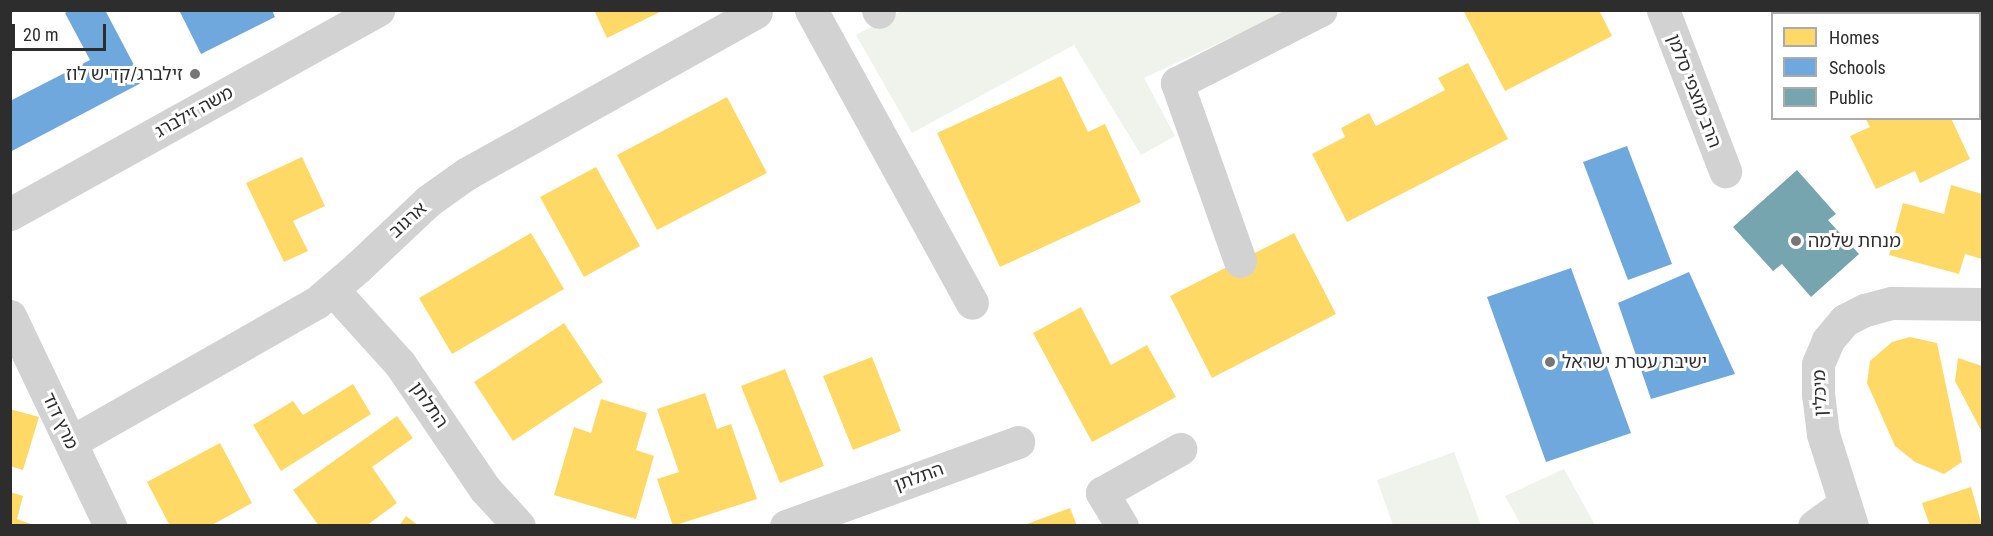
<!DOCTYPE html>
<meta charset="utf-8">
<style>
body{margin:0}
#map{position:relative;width:1993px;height:536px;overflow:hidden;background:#fff;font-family:"Roboto Condensed","Noto Sans Hebrew",sans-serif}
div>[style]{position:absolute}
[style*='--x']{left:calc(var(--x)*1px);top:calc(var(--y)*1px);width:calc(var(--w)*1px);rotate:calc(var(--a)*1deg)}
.green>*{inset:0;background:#eff3eb}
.homes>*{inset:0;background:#ffd966}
.schools>*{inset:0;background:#6fa8dc}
.public>*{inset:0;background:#76a5af}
.minor>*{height:33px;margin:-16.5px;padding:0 16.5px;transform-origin:16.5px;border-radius:16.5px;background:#d2d2d2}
.dots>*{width:16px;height:16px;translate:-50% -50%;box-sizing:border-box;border:3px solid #fff;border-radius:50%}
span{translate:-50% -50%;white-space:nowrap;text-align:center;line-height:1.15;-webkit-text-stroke:6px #fff;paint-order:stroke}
.poi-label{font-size:18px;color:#2d2d2d}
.right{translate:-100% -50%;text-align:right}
.left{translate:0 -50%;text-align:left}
.street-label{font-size:18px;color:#2d2d2d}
.frame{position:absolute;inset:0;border:12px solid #2d2d2d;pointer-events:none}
.legend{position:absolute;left:1771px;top:12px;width:210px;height:108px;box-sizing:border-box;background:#fff;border:2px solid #ababab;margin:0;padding:8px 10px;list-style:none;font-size:18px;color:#2d2d2d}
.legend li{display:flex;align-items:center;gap:12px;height:30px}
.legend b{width:30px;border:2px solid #ababab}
.scale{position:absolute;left:12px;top:24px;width:94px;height:27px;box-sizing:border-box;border:3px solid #2d2d2d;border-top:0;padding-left:8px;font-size:18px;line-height:21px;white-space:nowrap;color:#2d2d2d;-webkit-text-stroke:4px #fff;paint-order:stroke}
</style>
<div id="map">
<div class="green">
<div style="clip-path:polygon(902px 11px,1288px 11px,1144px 78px,1175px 136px,1141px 155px,1074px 45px,912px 133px,856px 35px)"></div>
<div style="clip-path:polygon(1454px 452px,1481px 525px,1393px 525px,1377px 480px)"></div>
<div style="clip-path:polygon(1564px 469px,1595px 525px,1521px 525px,1505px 496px)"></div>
</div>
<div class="homes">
<div style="clip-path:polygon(594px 10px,664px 10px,607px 38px)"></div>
<div style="clip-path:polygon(1463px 10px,1599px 10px,1612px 36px,1505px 91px)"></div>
<div style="clip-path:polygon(1834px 10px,1856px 10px,1858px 14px,1830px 14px)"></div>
<div style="clip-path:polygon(1882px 10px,1902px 10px,1904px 14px,1877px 14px)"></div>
<div style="clip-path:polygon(1468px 63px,1508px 139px,1347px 222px,1312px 154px,1345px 137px,1341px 128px,1369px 113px,1376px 126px,1445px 90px,1438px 78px)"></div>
<div style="clip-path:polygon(1061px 76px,1088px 132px,1105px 124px,1141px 202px,1000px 267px,937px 133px)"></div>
<div style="clip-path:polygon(727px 97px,767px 173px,657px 230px,617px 155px)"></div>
<div style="clip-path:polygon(1865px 118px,1951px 118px,1970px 159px,1920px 183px,1915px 171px,1876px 189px,1850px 136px,1870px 127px)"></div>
<div style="clip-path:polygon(302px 157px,325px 206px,293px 221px,308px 251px,284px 262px,246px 183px)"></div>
<div style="clip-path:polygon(596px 167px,640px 246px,584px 277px,540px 197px)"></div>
<div style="clip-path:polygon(1951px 185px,1982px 194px,1982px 259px,1965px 254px,1959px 274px,1889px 255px,1903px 203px,1944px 214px)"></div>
<div style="clip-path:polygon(531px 233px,564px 289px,452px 354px,419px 298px)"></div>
<div style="clip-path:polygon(1294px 233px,1336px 314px,1212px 378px,1170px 296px)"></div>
<div style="clip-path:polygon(1081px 307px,1111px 365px,1147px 345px,1176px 397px,1092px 442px,1033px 333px)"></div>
<div style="clip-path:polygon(564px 323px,603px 382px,513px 441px,474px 382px)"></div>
<div style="clip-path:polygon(1910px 337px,1937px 343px,1962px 462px,1944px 474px,1915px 462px,1895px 446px,1867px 383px,1870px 361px,1892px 342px)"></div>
<div style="clip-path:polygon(872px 357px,901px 431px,853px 450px,823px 376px)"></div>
<div style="clip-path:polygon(1958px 358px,1982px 366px,1982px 432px,1955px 381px)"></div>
<div style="clip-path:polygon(785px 369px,824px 466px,780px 483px,741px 386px)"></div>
<div style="clip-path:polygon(353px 384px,371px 414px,281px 471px,253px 425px,293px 401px,303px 415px)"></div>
<div style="clip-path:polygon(705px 393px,717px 429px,731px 424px,757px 499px,673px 526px,657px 479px,679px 472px,657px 409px)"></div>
<div style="clip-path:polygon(601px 399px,647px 413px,636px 450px,654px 456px,636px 519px,554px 495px,574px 427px,591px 433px)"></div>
<div style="clip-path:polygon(10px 409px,39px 417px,23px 470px,10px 466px)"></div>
<div style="clip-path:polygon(397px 416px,413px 438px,372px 467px,397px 503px,366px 526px,319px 526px,293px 490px)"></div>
<div style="clip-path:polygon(220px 443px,252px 503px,210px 526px,170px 526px,147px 482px)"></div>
<div style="clip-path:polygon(1971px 487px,1982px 526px,1930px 526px,1922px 503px)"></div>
<div style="clip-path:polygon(10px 492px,23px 496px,17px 519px,36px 526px,10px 526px)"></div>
<div style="clip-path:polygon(1070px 508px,1077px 526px,1024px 526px,1024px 525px)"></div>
<div style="clip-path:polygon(406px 516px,419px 526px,399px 526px)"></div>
</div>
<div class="schools">
<div style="clip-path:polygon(70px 10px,105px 10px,143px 82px,10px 152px,10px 101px,90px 60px,65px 13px)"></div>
<div style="clip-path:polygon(179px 10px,272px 10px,275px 17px,201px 54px)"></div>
<div style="clip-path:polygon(1627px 146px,1672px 264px,1628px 280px,1583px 162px)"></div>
<div style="clip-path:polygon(1571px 268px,1631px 433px,1546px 462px,1487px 297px)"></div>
<div style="clip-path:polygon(1689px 272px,1735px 374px,1651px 399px,1618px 303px)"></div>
</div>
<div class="public">
<div style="clip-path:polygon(1797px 170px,1836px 214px,1828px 220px,1859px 254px,1811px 297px,1782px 264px,1773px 271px,1733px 227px)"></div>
</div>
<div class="minor">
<div style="--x:811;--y:10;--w:334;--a:61.2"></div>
<div style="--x:878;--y:10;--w:2;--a:63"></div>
<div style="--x:1663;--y:10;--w:173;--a:68.9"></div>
<div style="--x:1951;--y:10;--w:4;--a:76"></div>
<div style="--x:1980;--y:74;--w:6;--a:72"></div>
<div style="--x:10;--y:214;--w:421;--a:-29"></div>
<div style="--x:1240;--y:261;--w:189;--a:-109.5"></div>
<div style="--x:1177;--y:83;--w:161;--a:-26.9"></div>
<div style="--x:333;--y:290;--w:100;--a:47.8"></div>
<div style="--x:400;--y:364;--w:151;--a:55.8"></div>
<div style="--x:485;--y:489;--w:50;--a:47.4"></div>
<div style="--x:10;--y:316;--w:233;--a:64.5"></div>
<div style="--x:71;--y:442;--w:282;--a:-29.6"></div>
<div style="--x:316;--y:303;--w:55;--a:-40.6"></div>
<div style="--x:358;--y:267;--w:96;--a:-43.3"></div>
<div style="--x:428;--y:201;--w:47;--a:-35.4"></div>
<div style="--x:466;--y:174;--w:332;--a:-29.2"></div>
<div style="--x:786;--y:526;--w:247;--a:-19.9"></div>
<div style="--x:1122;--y:526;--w:39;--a:-121"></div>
<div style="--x:1102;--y:493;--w:90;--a:-29.4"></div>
<div style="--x:1814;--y:526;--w:37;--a:-36"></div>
<div style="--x:1852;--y:526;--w:96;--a:-107.5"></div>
<div style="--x:1823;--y:434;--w:39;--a:-97"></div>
<div style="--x:1818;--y:395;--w:31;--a:-90"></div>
<div style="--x:1818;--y:364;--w:26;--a:-67"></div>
<div style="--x:1828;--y:340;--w:26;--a:-50"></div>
<div style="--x:1845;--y:320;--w:22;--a:-27"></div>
<div style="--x:1865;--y:310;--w:28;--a:-15"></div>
<div style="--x:1892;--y:303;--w:90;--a:0.6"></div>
</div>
<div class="dots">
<div style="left:195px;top:74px;background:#767676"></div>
<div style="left:1796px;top:241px;background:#767676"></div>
<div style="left:1550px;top:362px;background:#767676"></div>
</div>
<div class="poi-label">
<span class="right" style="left:183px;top:74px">זילברג/קדיש לוז</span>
<span class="left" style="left:1808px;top:241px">מנחת שלמה</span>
<span class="left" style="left:1562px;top:362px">ישיבת עטרת ישראל</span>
</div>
<div class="street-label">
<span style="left:1694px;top:91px;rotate:69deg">הרב מוצפי סלמן</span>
<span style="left:194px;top:112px;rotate:-29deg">משה זילברג</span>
<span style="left:408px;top:220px;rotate:-42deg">ארגוב</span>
<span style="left:1820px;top:393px;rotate:-92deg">מיכלין</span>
<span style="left:429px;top:405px;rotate:55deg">התלתן</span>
<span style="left:60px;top:421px;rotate:65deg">מרץ דוד</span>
<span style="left:919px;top:477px;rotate:-20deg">התלתן</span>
</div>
<div class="frame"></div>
<ul class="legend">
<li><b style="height:16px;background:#ffd966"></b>Homes</li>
<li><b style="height:16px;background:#6fa8dc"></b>Schools</li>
<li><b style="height:16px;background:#76a5af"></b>Public</li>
</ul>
<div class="scale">20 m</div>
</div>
